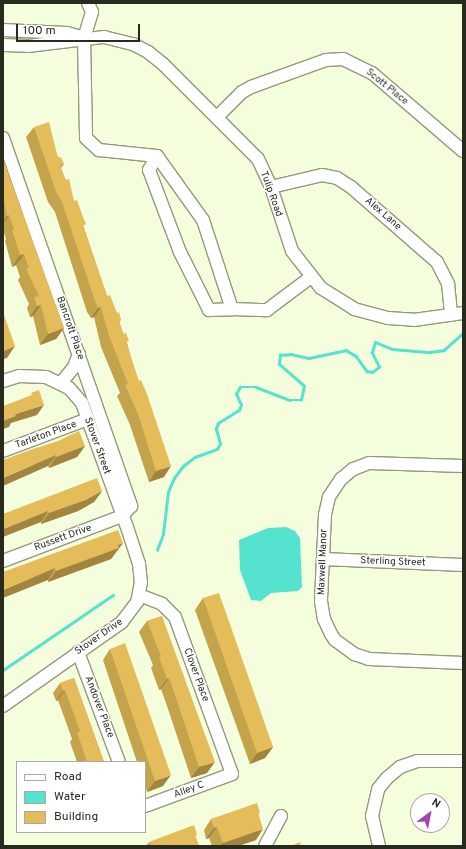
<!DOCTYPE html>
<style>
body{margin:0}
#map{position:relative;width:466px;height:849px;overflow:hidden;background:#f5fedc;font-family:Overpass,sans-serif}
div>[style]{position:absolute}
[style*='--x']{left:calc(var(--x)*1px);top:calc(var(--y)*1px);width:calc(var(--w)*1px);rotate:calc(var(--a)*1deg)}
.water>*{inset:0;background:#55e3cf}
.stream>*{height:2.5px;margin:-1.25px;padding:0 1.25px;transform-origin:1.25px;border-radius:1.25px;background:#55e3cf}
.roads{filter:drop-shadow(1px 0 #929a7b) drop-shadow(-1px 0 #929a7b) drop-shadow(0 1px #929a7b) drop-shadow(0 -1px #929a7b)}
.minor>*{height:12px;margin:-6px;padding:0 6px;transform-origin:6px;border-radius:6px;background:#fff}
.wall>*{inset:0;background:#c4a34d}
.shaded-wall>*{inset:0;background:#a0843f}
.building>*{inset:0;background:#e4bd5a}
span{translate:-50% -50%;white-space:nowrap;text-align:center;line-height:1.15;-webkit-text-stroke:3px #fff;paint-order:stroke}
.street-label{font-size:10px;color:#272a1d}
.frame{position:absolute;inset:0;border:4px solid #272a1d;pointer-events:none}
.legend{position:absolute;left:16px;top:761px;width:130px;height:72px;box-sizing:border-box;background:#fff;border:1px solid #a9aaa5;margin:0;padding:5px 7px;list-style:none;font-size:12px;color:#272a1d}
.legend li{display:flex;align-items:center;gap:8px;height:20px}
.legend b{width:20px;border:1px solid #a9aaa5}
.north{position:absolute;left:410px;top:793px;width:40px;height:40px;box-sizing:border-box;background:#fff;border:1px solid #a9aaa5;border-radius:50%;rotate:32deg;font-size:11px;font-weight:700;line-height:16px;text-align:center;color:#272a1d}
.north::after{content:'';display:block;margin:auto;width:14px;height:18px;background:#a144ad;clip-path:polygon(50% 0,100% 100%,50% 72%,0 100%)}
.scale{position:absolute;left:16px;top:24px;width:124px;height:18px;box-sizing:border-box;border:2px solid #272a1d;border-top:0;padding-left:5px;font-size:12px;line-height:14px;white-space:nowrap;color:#272a1d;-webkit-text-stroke:3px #fff;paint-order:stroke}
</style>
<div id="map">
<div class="water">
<div style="clip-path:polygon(286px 527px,295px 531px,300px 538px,302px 587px,298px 591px,271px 593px,261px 601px,251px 600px,240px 570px,239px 540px,268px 528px)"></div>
</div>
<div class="stream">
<div style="--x:157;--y:550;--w:17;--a:-69"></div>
<div style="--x:163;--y:534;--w:42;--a:-83.2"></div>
<div style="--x:168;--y:492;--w:15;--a:-67"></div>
<div style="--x:174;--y:478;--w:15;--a:-53"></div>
<div style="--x:183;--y:466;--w:15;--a:-37"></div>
<div style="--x:195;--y:457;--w:23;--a:-20"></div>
<div style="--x:217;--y:449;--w:6;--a:-59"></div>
<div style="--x:220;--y:444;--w:16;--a:-105"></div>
<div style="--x:216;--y:429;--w:6;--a:-72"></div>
<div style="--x:218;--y:423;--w:25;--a:-32"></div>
<div style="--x:239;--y:410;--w:5;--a:-68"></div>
<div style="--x:241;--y:405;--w:12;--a:-114"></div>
<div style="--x:236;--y:394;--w:8;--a:-60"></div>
<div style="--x:240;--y:387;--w:16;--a:0"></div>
<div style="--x:256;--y:387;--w:36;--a:21"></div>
<div style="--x:290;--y:400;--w:11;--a:0"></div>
<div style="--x:301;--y:400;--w:14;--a:-78"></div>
<div style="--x:304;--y:386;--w:33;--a:-139"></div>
<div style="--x:279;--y:364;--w:9;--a:-84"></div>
<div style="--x:280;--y:355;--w:11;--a:-5"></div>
<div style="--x:291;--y:354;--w:18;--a:13"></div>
<div style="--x:309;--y:358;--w:38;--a:-12"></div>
<div style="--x:346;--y:350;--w:12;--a:31"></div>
<div style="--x:356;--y:356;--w:19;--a:54"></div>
<div style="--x:367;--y:371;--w:5;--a:11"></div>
<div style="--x:372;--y:372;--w:9;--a:-36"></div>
<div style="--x:379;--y:367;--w:16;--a:-117"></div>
<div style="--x:372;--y:353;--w:11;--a:-75"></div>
<div style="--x:375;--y:342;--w:18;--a:22"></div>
<div style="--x:392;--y:349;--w:38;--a:5"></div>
<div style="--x:430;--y:352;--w:14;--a:-8"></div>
<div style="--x:444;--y:350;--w:25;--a:-42"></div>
<div style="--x:3;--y:670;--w:133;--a:-34.3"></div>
</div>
<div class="roads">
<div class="minor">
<div style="--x:88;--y:3;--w:10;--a:66"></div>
<div style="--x:92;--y:12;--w:28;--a:107"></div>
<div style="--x:84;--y:39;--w:99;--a:88.8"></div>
<div style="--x:86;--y:138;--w:18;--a:43"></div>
<div style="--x:99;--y:150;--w:58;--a:5.9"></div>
<div style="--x:157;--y:156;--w:79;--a:54.3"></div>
<div style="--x:203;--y:220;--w:94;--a:72"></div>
<div style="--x:232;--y:309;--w:35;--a:2"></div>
<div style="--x:267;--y:310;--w:55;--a:-36.9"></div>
<div style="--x:3;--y:30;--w:64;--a:2.7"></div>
<div style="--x:67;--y:33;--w:15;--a:16"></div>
<div style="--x:3;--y:45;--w:25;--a:2"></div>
<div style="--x:28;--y:46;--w:77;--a:-6.8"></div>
<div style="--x:104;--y:37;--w:30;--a:14"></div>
<div style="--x:133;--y:44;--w:17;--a:28"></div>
<div style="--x:148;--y:52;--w:19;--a:39"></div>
<div style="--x:163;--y:64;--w:134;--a:45"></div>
<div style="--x:258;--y:159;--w:31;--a:65"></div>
<div style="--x:271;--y:187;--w:67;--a:71.8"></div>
<div style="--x:292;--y:251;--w:47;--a:51.9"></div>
<div style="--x:321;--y:288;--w:39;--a:32"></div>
<div style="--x:354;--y:309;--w:35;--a:15"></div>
<div style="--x:388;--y:318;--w:26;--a:4"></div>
<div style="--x:414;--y:320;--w:49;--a:-8.1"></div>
<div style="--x:218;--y:116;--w:34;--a:-45"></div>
<div style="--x:242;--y:92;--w:10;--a:-29"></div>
<div style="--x:251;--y:87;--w:80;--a:-19.8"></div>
<div style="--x:326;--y:60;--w:17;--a:-3"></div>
<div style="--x:343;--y:59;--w:32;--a:26"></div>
<div style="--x:372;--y:73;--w:120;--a:40.6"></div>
<div style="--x:3;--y:138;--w:390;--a:70.8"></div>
<div style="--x:131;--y:506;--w:13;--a:132"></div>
<div style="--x:122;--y:516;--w:127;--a:159.3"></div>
<div style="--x:157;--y:156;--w:16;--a:120"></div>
<div style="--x:149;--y:170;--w:88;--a:69.3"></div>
<div style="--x:180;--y:252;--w:65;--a:63.4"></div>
<div style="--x:209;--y:310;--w:23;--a:-2"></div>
<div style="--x:271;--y:187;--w:52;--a:-13.2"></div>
<div style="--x:322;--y:175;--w:15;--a:11"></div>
<div style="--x:337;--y:178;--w:17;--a:33"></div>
<div style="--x:351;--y:187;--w:114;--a:41.1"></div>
<div style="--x:437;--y:262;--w:25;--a:63"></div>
<div style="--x:448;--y:284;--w:31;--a:84"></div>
<div style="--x:3;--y:381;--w:17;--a:-17"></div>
<div style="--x:19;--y:376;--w:27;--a:2"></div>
<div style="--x:46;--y:377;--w:25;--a:26"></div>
<div style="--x:69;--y:388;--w:20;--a:49"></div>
<div style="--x:82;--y:403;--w:132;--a:70.1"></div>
<div style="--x:127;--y:527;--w:39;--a:72"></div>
<div style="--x:139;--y:564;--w:18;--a:84"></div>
<div style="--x:141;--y:582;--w:20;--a:101"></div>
<div style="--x:137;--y:602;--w:25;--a:127"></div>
<div style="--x:122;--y:622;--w:146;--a:144.8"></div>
<div style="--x:61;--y:383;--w:21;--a:-51"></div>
<div style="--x:74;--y:367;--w:14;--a:-69"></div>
<div style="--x:3;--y:451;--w:91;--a:-20.6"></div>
<div style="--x:463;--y:466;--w:94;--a:-178.2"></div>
<div style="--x:369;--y:463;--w:17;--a:159"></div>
<div style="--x:353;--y:469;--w:16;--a:140"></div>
<div style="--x:341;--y:479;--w:22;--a:124"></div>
<div style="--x:329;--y:497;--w:18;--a:103"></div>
<div style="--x:325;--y:515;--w:86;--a:92.7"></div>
<div style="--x:321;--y:601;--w:18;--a:81"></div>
<div style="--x:324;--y:619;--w:17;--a:65"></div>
<div style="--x:331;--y:634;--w:7;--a:56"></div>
<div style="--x:335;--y:640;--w:24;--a:36"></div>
<div style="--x:354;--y:654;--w:16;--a:18"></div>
<div style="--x:369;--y:659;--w:94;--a:2.4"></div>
<div style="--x:323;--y:559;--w:140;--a:2.5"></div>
<div style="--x:139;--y:595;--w:25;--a:21"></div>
<div style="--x:162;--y:604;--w:18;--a:45"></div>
<div style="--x:175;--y:617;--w:167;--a:70"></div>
<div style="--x:232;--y:774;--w:93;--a:159.8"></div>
<div style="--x:78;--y:652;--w:117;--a:69.6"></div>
<div style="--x:265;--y:846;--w:34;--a:-62"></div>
<div style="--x:379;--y:846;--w:31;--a:-103"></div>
<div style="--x:372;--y:816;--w:28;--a:-77"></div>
<div style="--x:378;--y:789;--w:14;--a:-51"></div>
<div style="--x:387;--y:778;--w:17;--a:-40"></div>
<div style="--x:400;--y:767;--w:18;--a:-19"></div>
<div style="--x:417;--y:761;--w:46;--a:0"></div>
</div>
</div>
<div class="wall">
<div style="clip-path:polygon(34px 127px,64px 164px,61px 168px,84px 228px,107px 296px,121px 320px,119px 322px,127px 343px,164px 477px,149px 482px,130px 425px,117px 396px,120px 393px,101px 347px,94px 317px,91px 318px,87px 312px,55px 212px,48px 202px,26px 137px)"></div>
<div style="clip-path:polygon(3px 159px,64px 328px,56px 339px,40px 345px,33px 316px,30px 317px,27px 308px,29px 304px,18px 280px,20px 277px,16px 265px,12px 267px,5px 241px,6px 239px,3px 230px)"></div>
<div style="clip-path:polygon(85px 446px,77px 457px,49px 468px,48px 466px,3px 460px)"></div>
<div style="clip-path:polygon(102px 491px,94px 502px,78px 511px,41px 524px,41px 522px,3px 514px)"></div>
<div style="clip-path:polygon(123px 543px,111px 559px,48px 582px,48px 580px,3px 572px)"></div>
<div style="clip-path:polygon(203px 598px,273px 747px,265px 758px,250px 764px,195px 610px)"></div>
<div style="clip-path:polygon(162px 616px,207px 773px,191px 778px,166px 703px,161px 689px,159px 690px,151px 668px,153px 665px,139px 632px,147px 621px)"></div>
<div style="clip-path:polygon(110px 649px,163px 786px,147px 792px,145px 784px,145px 762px,137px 762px,103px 660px)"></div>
<div style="clip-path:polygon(74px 678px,104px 762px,77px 762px,70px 742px,72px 739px,58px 700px,56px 701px,53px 693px,60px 683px)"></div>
<div style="clip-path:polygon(260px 812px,258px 814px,256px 840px,238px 846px,212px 846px,209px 838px,206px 839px,204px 830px,211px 819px)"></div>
<div style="clip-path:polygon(197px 834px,195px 836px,199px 846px,146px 846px,149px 842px)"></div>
</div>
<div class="shaded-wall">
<div style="clip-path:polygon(9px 215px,3px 224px,3px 222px,7px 216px)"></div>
<div style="clip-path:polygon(24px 254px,16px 265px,12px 267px,20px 255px)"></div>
<div style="clip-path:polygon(41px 305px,33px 316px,30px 317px,37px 306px)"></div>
<div style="clip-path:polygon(101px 307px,94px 317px,91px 318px,98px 308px)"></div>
<div style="clip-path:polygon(64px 328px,56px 339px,40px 345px,48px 334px)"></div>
<div style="clip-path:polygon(15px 346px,7px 358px,3px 359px,3px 351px)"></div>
<div style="clip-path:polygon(44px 405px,37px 415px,11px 423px,9px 427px,3px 429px,3px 421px,15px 414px)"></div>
<div style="clip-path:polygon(85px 446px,77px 457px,49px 468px,56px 457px)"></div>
<div style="clip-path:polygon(56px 455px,48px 466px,3px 486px,3px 478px)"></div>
<div style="clip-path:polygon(171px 466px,164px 477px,149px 482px,156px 471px)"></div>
<div style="clip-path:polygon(102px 491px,94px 502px,78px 511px,41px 524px,49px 513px)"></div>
<div style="clip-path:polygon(48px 511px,41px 522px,3px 537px,3px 529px)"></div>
<div style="clip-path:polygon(123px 543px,111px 559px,48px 582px,56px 571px)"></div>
<div style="clip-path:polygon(55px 568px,48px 580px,3px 598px,3px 590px)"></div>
<div style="clip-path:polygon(169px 678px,161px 689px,159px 690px,167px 679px)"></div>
<div style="clip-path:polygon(65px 690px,58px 700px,56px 701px,63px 691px)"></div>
<div style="clip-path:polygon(273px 747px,265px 758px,250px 764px,257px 753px)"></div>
<div style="clip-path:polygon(215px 762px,207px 773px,191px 778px,199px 767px)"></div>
<div style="clip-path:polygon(171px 775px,163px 786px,147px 792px,155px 781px)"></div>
<div style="clip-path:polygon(217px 827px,209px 838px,206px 839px,214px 828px)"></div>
<div style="clip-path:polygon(263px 829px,256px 840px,238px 846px,220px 846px,223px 843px)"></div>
</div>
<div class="building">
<div style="clip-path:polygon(49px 122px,58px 158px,61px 157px,64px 164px,60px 165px,65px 180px,69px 179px,74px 201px,77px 200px,83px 217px,86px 224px,83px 226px,107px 296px,110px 295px,117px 313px,119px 312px,121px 320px,119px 320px,123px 334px,126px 333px,129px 341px,126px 342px,139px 381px,141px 380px,147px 394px,171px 466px,156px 471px,138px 414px,125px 385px,128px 384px,109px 336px,101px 307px,98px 308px,95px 301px,62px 202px,56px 192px,34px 127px)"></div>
<div style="clip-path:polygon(3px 159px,64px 328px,48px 334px,41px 305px,37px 306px,34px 297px,39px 296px,26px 269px,29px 268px,24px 254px,20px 255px,12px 230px,14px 229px,9px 215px,7px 216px,3px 198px)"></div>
<div style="clip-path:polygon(3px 312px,15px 346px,3px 351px)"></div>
<div style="clip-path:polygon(39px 390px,44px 405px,15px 414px,16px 416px,3px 421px,3px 406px,32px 395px,31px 393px)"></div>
<div style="clip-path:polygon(79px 431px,85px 446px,56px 457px,56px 455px,3px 478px,3px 460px,30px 450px,58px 441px)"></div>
<div style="clip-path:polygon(97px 478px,102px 491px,86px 500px,49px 513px,48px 511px,3px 529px,3px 514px)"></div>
<div style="clip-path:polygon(118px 530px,123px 543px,118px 545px,119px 548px,56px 571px,55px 568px,3px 590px,3px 572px)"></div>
<div style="clip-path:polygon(219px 593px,273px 747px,257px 753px,203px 598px)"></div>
<div style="clip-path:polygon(162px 616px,215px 762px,199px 767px,174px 692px,169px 678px,167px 679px,159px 657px,161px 656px,147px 621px)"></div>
<div style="clip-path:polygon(125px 643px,171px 775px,155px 781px,110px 649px)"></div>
<div style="clip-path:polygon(74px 678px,104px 762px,87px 762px,77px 732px,80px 731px,65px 690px,63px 691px,60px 683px)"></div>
<div style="clip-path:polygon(257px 803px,260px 812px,258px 812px,263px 829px,223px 843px,217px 827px,214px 828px,211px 819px)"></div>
<div style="clip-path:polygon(194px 825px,197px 834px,195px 835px,199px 846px,151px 846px,149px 842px)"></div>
<div style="clip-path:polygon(300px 842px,301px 846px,291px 846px)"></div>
</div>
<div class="street-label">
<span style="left:387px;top:87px;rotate:39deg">Scott Place</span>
<span style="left:271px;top:194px;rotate:70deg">Tulip Road</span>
<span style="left:383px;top:214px;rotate:41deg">Alex Lane</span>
<span style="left:70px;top:328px;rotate:71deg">Bancroft Place</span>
<span style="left:46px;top:435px;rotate:-20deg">Tarleton Place</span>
<span style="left:97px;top:446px;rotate:70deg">Stover Street</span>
<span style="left:63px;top:538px;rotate:-20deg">Russett Drive</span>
<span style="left:323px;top:562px;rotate:-88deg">Maxwell Manor</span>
<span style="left:393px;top:562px;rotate:2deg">Sterling Street</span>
<span style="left:99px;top:637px;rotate:-35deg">Stover Drive</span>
<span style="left:196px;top:675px;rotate:70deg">Clover Place</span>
<span style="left:99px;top:707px;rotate:69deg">Andover Place</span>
<span style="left:189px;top:790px;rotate:-20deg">Alley C</span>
</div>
<div class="frame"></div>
<ul class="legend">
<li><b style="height:5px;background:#fff"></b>Road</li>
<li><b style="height:11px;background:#55e3cf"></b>Water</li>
<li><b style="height:11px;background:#e4bd5a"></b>Building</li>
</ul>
<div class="north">N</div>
<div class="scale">100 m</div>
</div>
